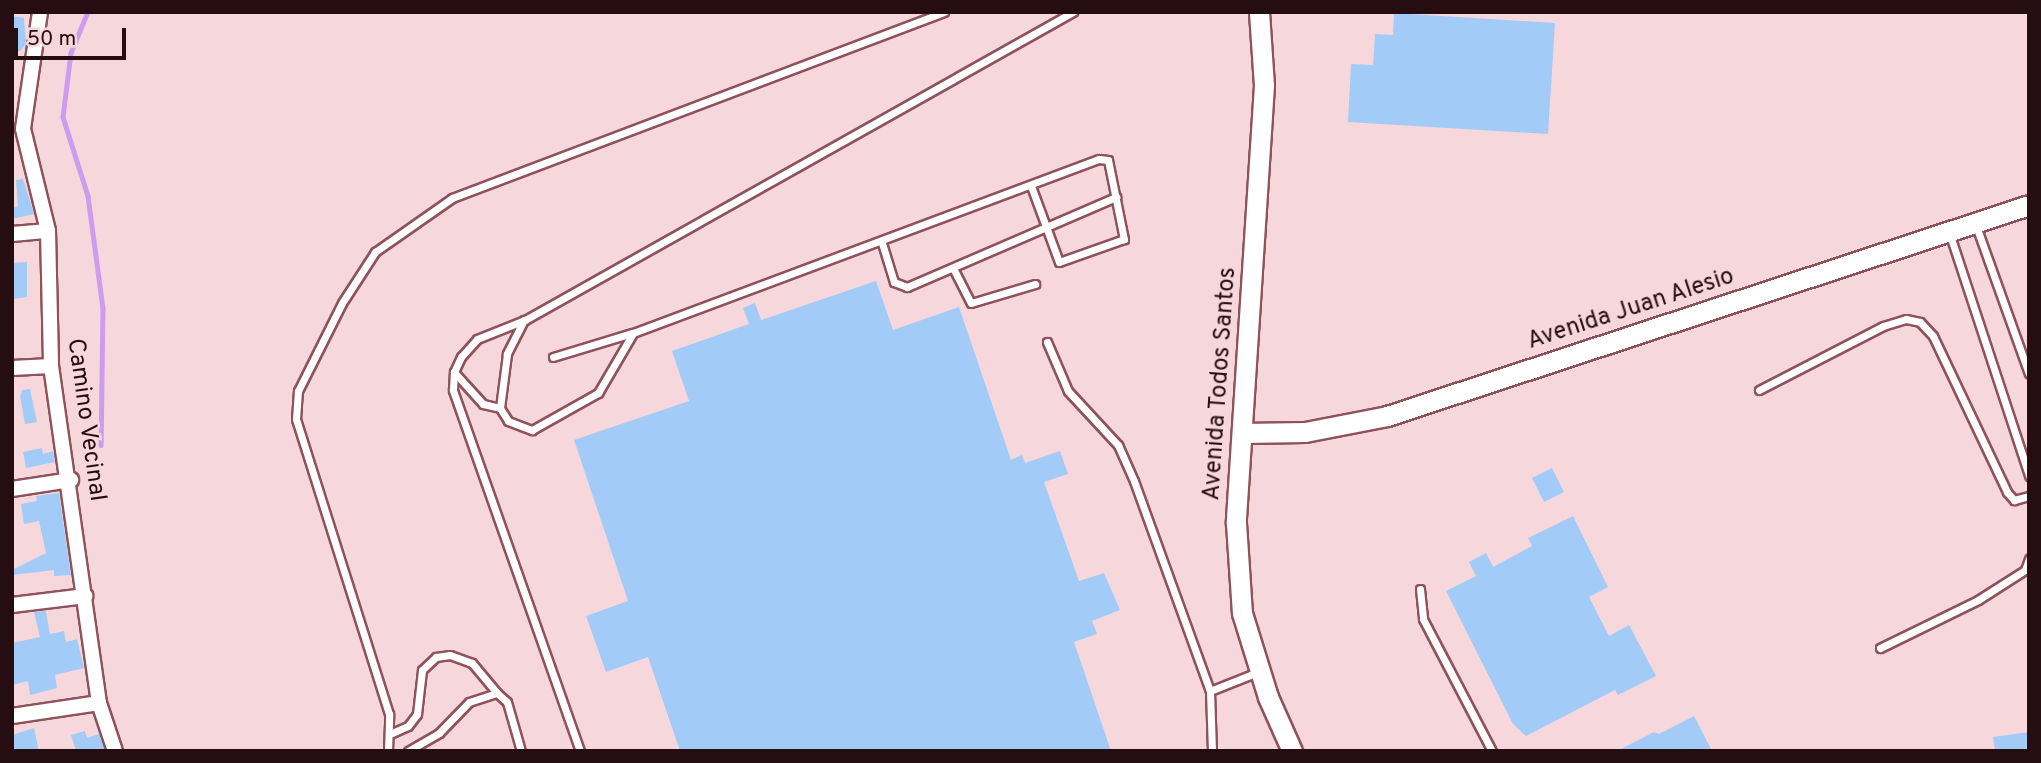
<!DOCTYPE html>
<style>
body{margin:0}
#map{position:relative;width:2041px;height:763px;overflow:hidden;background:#f6d8dc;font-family:Overpass,sans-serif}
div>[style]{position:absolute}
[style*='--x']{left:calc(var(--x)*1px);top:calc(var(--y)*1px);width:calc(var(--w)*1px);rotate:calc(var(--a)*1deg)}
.stream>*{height:4.5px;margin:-2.25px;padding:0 2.25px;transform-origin:2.25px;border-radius:2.25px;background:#cc9cef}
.building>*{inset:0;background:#a2cbf7}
.roads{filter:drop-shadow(2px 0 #8f525b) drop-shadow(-2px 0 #8f525b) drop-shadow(0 2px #8f525b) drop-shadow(0 -2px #8f525b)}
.lane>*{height:7px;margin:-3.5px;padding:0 3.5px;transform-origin:3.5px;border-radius:3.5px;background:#fff}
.street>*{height:14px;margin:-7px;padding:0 7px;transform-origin:7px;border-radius:7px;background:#fff}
.secondary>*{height:19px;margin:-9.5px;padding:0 9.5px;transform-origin:9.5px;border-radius:9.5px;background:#fff}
span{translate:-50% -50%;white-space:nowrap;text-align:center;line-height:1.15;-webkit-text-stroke:5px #f6d8dc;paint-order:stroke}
.street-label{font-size:24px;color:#260d12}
.frame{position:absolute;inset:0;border:14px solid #260d12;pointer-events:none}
.scale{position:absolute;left:14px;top:28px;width:112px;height:32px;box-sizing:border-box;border:4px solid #260d12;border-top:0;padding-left:9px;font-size:21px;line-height:24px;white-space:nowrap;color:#260d12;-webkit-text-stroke:5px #f6d8dc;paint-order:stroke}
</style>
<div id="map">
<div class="stream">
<div style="--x:88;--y:12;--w:44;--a:112.5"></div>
<div style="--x:71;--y:53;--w:64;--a:97.1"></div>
<div style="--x:63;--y:117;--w:83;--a:72.4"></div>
<div style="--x:88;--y:196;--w:113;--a:82.4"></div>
<div style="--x:103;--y:308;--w:137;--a:90.8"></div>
</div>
<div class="building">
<div style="clip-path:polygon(1394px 13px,1555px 23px,1548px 134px,1348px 122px,1351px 64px,1373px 65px,1375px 34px,1393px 35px)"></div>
<div style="clip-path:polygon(12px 16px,24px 18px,26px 44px,20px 51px,12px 51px)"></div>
<div style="clip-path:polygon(23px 179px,34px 214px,12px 219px,12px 208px,18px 206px,16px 180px)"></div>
<div style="clip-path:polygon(27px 262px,27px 297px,12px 299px,12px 263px)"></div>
<div style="clip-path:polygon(876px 281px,893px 330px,959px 307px,1011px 460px,1022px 455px,1025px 463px,1060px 451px,1068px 474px,1044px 482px,1079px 581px,1104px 573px,1120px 610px,1092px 621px,1097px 634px,1074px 642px,1111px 751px,680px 751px,648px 657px,606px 672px,586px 616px,628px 601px,574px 440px,689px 401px,672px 351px,749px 324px,743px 308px,755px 303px,761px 320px)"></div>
<div style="clip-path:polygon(30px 389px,37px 422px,25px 424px,20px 396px,22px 390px)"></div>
<div style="clip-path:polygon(42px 448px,43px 454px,53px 451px,55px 462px,26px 468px,23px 452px)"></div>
<div style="clip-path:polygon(1552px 468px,1564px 492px,1544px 502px,1532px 478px)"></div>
<div style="clip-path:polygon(59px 493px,71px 575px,54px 576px,54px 570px,12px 575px,12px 570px,46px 553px,39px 521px,24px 524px,21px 504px,37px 501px,36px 496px)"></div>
<div style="clip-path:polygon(1573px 516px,1608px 587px,1589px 597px,1609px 636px,1629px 625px,1656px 676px,1618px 695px,1615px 690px,1526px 736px,1513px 724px,1446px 591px,1476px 576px,1469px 562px,1486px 553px,1493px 567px,1532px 546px,1528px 538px)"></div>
<div style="clip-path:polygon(46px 611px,50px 634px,64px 631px,66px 642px,77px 639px,84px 668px,55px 675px,57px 688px,30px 695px,28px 681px,12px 685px,12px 643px,40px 637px,34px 612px)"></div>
<div style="clip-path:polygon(1694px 716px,1712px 751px,1617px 751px,1654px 732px,1659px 734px)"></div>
<div style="clip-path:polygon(34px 728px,39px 751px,12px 751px,12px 735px)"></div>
<div style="clip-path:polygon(85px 731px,87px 738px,99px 734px,105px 751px,76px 751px,71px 735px)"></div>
<div style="clip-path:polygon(2029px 732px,2029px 751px,1995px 751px,1993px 737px)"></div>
</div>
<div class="roads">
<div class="lane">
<div style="--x:1975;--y:223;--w:160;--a:70.3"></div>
<div style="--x:1949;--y:232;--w:257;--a:71.8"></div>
<div style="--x:882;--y:243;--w:41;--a:72.9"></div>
<div style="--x:894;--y:282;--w:14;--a:21"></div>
<div style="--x:907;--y:287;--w:228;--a:-23.3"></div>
<div style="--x:953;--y:268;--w:39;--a:63"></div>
<div style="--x:971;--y:303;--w:67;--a:-16.5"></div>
<div style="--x:524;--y:320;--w:38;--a:117"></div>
<div style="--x:507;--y:354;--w:54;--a:97.4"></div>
<div style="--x:500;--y:408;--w:15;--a:58"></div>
<div style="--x:508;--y:421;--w:26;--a:21"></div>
<div style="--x:532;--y:430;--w:76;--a:-29.3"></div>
<div style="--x:598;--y:393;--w:69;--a:-59.7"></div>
<div style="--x:633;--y:333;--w:497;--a:-20.5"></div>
<div style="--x:1099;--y:159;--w:9;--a:6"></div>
<div style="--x:1108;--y:160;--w:81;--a:78.6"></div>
<div style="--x:1124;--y:239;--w:69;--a:160.5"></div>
<div style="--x:1059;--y:262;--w:81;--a:-110.2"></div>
<div style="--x:1047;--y:342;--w:53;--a:66.8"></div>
<div style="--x:1068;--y:391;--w:74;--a:47.2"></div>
<div style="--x:1118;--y:445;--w:39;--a:66"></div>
<div style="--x:1134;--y:481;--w:223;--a:70.1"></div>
<div style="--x:1210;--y:691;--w:60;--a:88.1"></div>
<div style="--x:553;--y:357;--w:83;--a:-16.9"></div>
<div style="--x:454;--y:372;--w:43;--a:47.8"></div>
<div style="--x:483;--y:404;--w:17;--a:13"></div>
<div style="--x:1759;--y:390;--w:140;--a:-27.3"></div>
<div style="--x:1883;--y:326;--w:24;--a:-17"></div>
<div style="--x:1906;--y:319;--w:14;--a:12"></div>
<div style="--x:1920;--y:322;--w:19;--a:47"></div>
<div style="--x:1933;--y:336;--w:173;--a:64.6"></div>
<div style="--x:2007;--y:492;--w:11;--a:49"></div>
<div style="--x:2014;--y:500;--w:16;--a:-15"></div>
<div style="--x:1420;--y:589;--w:30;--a:84"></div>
<div style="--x:1423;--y:619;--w:149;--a:62.4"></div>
<div style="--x:1880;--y:648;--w:109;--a:-26.1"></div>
<div style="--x:1978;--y:600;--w:56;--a:-32.6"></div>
<div style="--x:2025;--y:570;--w:12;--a:-70"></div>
<div style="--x:1210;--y:691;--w:52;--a:-21.6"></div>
<div style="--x:392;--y:733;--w:17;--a:-24"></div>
<div style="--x:408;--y:726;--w:15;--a:-53"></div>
<div style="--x:417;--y:714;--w:44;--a:-83.5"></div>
<div style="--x:422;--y:670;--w:19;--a:-43"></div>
<div style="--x:436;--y:657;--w:14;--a:-8"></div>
<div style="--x:450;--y:655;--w:23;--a:20"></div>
<div style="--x:472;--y:663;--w:39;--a:50"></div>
<div style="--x:388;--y:751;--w:37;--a:-88"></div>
<div style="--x:389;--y:714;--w:309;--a:-107.5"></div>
<div style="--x:296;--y:419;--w:28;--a:-86"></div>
<div style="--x:298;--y:391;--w:98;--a:-63.4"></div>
<div style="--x:342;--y:303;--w:61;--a:-57.1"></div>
<div style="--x:375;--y:252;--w:94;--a:-35"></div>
<div style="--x:452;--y:198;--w:526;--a:-20.71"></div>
<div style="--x:408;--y:751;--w:36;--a:-30"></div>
<div style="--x:439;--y:733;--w:43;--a:-45.9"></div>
<div style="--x:469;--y:702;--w:29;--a:-18"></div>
<div style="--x:497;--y:693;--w:13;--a:42"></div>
<div style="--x:507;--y:702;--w:51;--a:74.1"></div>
<div style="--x:580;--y:751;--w:383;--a:-109.4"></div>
<div style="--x:453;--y:390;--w:18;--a:-87"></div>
<div style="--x:454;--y:372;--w:17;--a:-65"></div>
<div style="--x:461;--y:357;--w:24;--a:-48"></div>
<div style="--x:477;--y:339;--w:52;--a:-21.6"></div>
<div style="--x:525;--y:320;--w:629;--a:-29.34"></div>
</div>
<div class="street">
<div style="--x:40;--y:12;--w:118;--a:98.3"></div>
<div style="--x:23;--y:129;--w:105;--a:76.2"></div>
<div style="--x:48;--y:231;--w:135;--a:88.7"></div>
<div style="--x:51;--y:366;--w:340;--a:81.9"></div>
<div style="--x:99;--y:703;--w:51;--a:71.6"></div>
<div style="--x:12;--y:234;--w:36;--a:-5"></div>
<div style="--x:12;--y:368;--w:39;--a:-3"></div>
<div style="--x:12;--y:489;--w:60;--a:-8.7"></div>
<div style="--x:12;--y:605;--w:74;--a:-7"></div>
<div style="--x:12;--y:716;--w:88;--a:-8.5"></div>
</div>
<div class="secondary">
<div style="--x:1259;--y:12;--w:73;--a:86.1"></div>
<div style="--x:1264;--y:85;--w:439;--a:93.7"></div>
<div style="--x:1236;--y:523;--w:90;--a:86.2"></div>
<div style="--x:1242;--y:613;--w:88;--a:72.8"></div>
<div style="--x:1268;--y:697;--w:59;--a:66"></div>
<div style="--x:1243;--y:433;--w:62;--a:-0.9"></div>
<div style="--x:1305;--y:432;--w:84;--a:-11"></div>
<div style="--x:1387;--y:416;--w:676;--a:-18.19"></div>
</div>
</div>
<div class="street-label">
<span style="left:1631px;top:310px;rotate:-18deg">Avenida Juan Alesio</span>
<span style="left:1221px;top:384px;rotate:-86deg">Avenida Todos Santos</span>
<span style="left:85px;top:420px;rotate:82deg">Camino Vecinal</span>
</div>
<div class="frame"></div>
<div class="scale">50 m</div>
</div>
